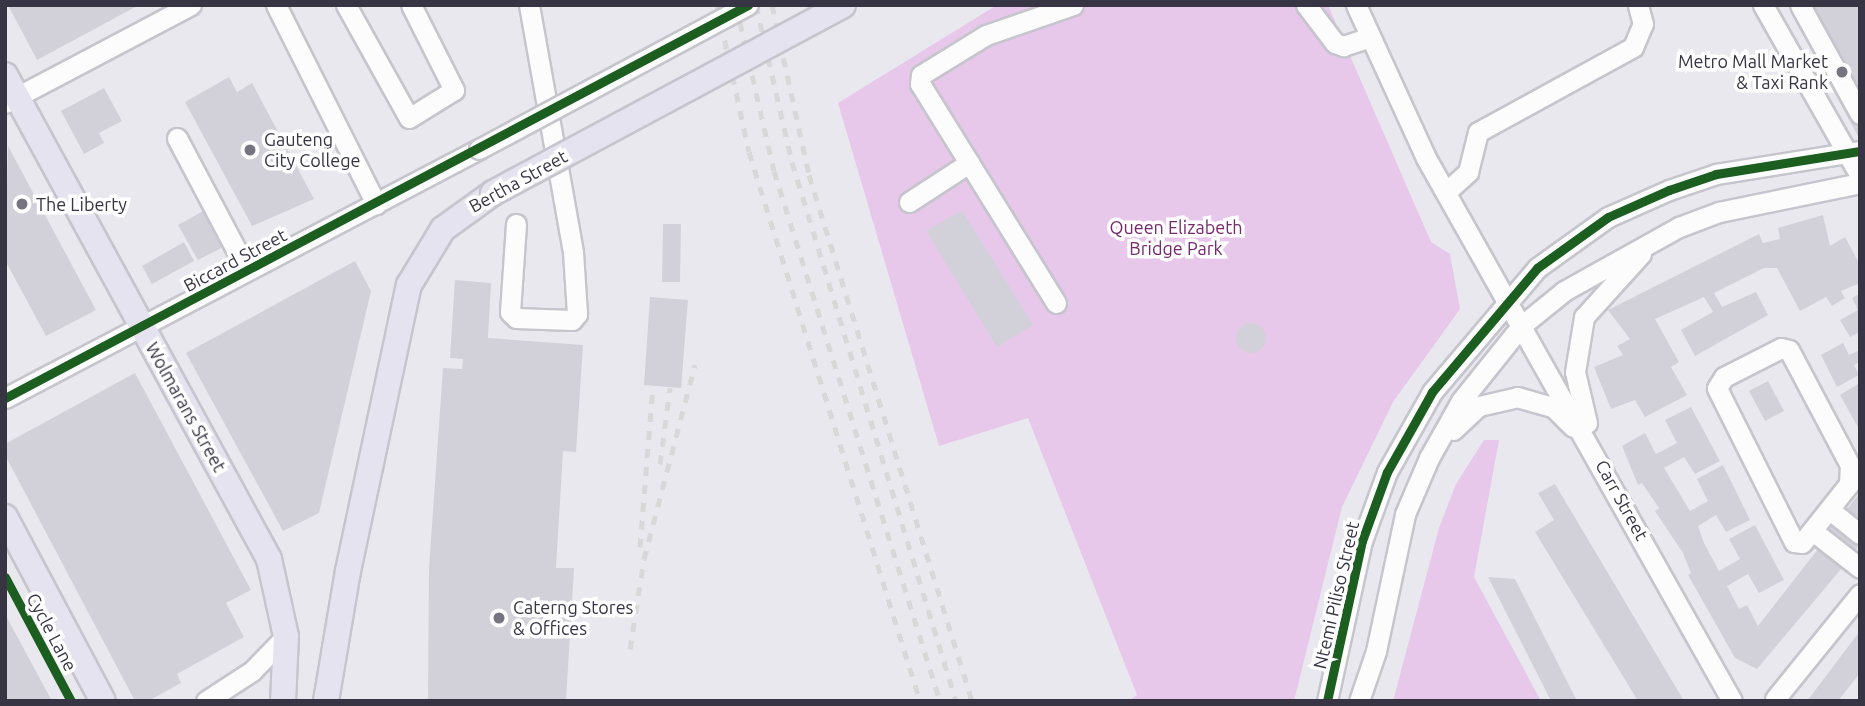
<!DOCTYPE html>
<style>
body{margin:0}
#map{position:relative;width:1865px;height:706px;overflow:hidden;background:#e9e8ef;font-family:Ubuntu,sans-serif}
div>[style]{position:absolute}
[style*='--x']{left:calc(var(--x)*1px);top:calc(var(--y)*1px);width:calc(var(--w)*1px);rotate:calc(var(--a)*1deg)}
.green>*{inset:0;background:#e7c8ea}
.building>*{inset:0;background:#d2d1d9}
.round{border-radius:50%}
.roads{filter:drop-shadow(2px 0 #c6c5cd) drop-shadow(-2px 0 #c6c5cd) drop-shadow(0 2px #c6c5cd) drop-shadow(0 -2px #c6c5cd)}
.minor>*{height:19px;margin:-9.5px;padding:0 9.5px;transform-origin:9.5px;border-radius:9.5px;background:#fcfcfd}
.major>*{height:24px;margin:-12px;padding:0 12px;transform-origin:12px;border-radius:12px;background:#e6e3f0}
.rail>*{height:5px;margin-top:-2.5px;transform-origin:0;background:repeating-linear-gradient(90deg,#d8d8d9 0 9px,transparent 0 18px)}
.bridges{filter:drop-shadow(2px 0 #c6c5cd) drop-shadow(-2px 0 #c6c5cd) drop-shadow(0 2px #c6c5cd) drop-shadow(0 -2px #c6c5cd)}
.minor-bridge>*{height:19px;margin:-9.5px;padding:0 9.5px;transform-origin:9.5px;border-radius:9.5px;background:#fcfcfd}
.major-bridge>*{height:24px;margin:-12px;padding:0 12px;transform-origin:12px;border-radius:12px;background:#e6e3f0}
.cycleway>*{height:9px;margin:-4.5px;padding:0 4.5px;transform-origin:4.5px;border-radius:4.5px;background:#1b5e20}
.dots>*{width:19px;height:19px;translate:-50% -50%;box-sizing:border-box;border:4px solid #fff;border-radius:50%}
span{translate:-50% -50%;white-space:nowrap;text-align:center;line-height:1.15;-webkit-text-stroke:7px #fff;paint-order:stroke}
.poi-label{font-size:18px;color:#373544}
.right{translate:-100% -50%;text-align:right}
.left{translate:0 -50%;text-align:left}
.street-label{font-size:18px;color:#373544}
.park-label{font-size:18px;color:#75296b}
.frame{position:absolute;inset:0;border:7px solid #373544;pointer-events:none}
</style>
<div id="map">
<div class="green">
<div style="clip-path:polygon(997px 5px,1328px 5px,1431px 242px,1450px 254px,1460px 309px,1393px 402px,1342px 507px,1294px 701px,1129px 701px,1137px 695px,1028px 418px,939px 446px,838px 103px)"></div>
<div style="clip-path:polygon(1484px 440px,1499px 440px,1474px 577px,1541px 701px,1393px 701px,1439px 528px,1456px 484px)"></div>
</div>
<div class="building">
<div style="clip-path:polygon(8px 5px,139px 5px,37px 60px)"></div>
<div style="clip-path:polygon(1788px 5px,1860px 5px,1860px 140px)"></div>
<div style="clip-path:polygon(229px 77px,237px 92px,252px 83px,314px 199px,252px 226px,185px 102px)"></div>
<div style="clip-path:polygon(104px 88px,122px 121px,99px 133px,104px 143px,84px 154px,61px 111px)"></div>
<div style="clip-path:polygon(8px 146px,96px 310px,46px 336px,5px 260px)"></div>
<div style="clip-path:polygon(205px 210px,225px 246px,198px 260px,178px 225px)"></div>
<div style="clip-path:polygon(962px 210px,1033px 325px,997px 347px,926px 231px)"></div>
<div style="clip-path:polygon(1823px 215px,1830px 246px,1845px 237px,1860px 265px,1860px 283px,1841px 291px,1845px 298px,1832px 306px,1826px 297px,1800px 311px,1777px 268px,1764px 268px,1714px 293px,1722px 307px,1756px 292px,1768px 315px,1695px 356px,1681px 330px,1713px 312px,1704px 297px,1655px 319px,1679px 362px,1671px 367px,1687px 395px,1645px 417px,1635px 400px,1611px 409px,1594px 367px,1623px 355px,1617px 346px,1630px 339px,1608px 310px,1759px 234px,1763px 243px,1780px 239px,1778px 228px)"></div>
<div style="clip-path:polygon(663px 224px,681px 224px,680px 282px,662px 282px)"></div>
<div style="clip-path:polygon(184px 242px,194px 261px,152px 284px,142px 266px)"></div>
<div style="clip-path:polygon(355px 261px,371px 291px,319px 513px,283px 531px,186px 353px)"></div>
<div style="clip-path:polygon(455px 280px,491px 283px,488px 338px,583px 345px,576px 452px,563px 451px,556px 568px,574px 568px,566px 701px,428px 701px,429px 568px,443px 368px,462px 369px,463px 359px,450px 358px)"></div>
<div style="clip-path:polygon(1860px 293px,1860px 332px,1850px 337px,1840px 320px,1858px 310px,1852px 298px)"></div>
<div style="clip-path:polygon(650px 297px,688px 300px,681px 388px,644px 385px)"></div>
<div class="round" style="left:1236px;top:323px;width:30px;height:30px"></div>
<div style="clip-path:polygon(1843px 343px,1849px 355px,1860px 350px,1860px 362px,1854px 365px,1859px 375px,1837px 387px,1821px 355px)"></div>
<div style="clip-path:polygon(135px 373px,251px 590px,226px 603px,244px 637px,177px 674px,181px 683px,148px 701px,135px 701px,5px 455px,5px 444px)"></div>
<div style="clip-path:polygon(1768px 381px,1784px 411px,1765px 421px,1749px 391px)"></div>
<div style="clip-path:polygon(1860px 383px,1860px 431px,1840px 395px)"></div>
<div style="clip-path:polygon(1691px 407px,1720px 461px,1695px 474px,1684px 457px,1664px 468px,1690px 511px,1708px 501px,1697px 479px,1723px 465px,1750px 520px,1726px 532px,1716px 515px,1698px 526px,1704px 543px,1719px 571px,1740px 559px,1729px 539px,1755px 525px,1784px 580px,1759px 593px,1748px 574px,1727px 586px,1739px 609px,1747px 605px,1758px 626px,1818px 549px,1842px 568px,1757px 669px,1735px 658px,1688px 575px,1691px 573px,1683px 553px,1655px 511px,1659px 508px,1642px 483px,1638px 485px,1622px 446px,1645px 433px,1656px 454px,1677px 443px,1665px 420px)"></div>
<div style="clip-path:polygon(1555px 484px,1684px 701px,1638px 701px,1535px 532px,1554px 520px,1538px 493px)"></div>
<div style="clip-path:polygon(1860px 493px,1860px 527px,1843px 514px)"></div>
<div style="clip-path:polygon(1830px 525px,1858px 547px,1852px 555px,1824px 533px)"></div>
<div style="clip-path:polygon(1488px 577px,1515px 579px,1577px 701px,1551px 701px)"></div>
<div style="clip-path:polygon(5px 614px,52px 701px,5px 701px)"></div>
<div style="clip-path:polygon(1860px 631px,1860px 673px,1838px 701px,1807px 701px)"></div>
</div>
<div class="roads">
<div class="minor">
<div style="--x:276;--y:5;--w:223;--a:63.3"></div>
<div style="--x:346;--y:5;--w:129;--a:60.9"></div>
<div style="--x:409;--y:118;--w:53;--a:-31.9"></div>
<div style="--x:454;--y:90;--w:95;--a:-116.8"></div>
<div style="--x:1306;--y:5;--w:48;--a:52.7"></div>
<div style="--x:1335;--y:43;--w:9;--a:21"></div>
<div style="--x:1343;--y:46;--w:29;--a:-18"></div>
<div style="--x:1356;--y:5;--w:168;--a:65.4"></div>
<div style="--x:1426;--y:158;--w:623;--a:60.6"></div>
<div style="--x:1763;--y:5;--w:197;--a:60.4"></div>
<div style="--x:1800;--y:5;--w:124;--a:61.2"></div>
<div style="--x:5;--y:103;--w:210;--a:-27.8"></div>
<div style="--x:177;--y:138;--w:149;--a:62.1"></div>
<div style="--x:1446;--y:192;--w:30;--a:-42"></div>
<div style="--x:1468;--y:172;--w:41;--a:-76"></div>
<div style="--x:1478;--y:132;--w:177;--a:-28.7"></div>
<div style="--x:1633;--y:47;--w:25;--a:-67"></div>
<div style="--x:1643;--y:24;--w:20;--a:-105"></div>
<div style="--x:909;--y:202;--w:72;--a:-33"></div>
<div style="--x:516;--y:224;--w:88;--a:93.9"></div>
<div style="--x:510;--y:312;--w:8;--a:45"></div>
<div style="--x:516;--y:318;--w:56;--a:2"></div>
<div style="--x:572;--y:320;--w:8;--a:-50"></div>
<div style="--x:577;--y:314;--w:62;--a:-93.7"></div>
<div style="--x:573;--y:252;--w:251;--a:-100.1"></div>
<div style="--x:1056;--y:303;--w:258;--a:-121.8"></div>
<div style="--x:920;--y:84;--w:9;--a:-84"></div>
<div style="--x:921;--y:75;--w:76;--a:-31.6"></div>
<div style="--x:986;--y:35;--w:92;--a:-19"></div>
<div style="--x:1781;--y:348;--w:8;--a:14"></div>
<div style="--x:1789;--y:350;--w:130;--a:62.1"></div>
<div style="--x:1850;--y:465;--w:19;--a:93"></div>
<div style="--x:1849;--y:484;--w:75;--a:128.5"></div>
<div style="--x:1802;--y:543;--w:8;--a:-173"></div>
<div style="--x:1794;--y:542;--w:172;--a:-116.6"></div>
<div style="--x:1717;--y:388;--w:13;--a:-58"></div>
<div style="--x:1724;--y:377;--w:64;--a:-27"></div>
<div style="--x:5;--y:398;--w:535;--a:-27.71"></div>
<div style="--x:1587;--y:423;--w:52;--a:-103.2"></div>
<div style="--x:1575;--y:372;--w:56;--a:-80.7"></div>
<div style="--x:1584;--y:317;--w:85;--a:-47.9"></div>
<div style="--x:1453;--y:430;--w:35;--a:-43"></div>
<div style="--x:1479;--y:406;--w:39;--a:-13"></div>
<div style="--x:1517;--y:397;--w:37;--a:16"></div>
<div style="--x:1553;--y:407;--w:28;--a:45"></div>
<div style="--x:1830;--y:510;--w:38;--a:39"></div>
<div style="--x:1814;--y:532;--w:58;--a:38"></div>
<div style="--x:1775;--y:699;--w:135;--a:-51"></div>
<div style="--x:206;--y:701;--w:55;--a:-33.1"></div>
<div style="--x:252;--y:671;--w:49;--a:-45.8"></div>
<div style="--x:1327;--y:701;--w:164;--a:-77.7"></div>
<div style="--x:1362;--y:541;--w:73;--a:-70.1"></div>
<div style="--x:1387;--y:472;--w:92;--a:-60.6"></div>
<div style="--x:1432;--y:392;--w:162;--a:-49.7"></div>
<div style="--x:1537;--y:268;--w:87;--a:-35.7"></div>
<div style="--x:1608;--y:217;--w:67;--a:-23.9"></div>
<div style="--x:1669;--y:190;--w:50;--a:-18.8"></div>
<div style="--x:1716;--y:174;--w:146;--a:-9.1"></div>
<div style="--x:1359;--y:701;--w:53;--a:-71.2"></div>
<div style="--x:1376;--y:651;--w:140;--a:-78"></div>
<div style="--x:1405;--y:514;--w:61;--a:-66.8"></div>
<div style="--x:1429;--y:458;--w:65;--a:-60.7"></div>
<div style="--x:1461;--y:401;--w:96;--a:-51.3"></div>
<div style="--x:1521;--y:326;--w:55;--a:-39.1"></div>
<div style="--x:1564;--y:291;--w:132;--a:-29.1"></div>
<div style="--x:1679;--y:227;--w:43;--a:-20.6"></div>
<div style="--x:1719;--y:212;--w:144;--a:-11.6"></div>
</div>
<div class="major">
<div style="--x:5;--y:75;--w:551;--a:61.39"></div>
<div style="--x:269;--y:559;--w:79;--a:77.6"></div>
<div style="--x:286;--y:636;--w:65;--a:92.6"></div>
<div style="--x:5;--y:517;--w:208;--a:62"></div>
<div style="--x:326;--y:701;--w:132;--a:-80.4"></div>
<div style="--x:348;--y:571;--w:292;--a:-78"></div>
<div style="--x:409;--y:285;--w:66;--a:-58.7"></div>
<div style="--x:443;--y:229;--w:62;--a:-35.8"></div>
</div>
</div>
<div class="rail">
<div style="--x:717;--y:5;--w:150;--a:77.7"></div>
<div style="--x:749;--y:152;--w:575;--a:72.7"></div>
<div style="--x:736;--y:5;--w:170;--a:77.1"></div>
<div style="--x:774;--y:171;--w:555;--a:72.61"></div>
<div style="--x:756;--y:5;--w:161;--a:77.1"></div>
<div style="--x:792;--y:162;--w:563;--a:73.08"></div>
<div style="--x:772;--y:5;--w:174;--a:77.7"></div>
<div style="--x:809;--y:175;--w:551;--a:72.78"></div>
<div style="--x:660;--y:464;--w:77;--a:-82.5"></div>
<div style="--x:640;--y:547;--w:162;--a:-85.4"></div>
<div style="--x:630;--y:649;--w:91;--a:-81.2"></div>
<div style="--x:644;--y:559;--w:201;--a:-75.3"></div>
</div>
<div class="bridges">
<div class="minor-bridge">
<div style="--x:479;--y:149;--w:305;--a:-28.2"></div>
</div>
<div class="major-bridge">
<div style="--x:493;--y:193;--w:397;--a:-28.2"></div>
</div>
</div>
<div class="cycleway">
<div style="--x:5;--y:398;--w:841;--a:-27.88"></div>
<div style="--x:5;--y:577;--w:140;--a:62"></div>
<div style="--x:1327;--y:701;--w:164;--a:-77.7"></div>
<div style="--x:1362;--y:541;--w:73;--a:-70.1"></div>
<div style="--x:1387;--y:472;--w:92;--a:-60.6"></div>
<div style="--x:1432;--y:392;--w:162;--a:-49.7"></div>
<div style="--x:1537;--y:268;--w:87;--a:-35.7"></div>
<div style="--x:1608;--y:217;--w:67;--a:-23.9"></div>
<div style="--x:1669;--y:190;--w:50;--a:-18.8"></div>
<div style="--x:1716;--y:174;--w:146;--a:-9.1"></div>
</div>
<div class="dots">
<div style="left:1842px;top:72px;background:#757480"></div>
<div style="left:250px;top:150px;background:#757480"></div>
<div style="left:22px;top:204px;background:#757480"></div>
<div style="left:499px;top:618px;background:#757480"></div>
</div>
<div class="poi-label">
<span class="right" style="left:1828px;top:72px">Metro Mall Market<br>&amp; Taxi Rank</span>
<span class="left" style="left:264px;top:150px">Gauteng<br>City College</span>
<span class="left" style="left:36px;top:204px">The Liberty</span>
<span class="left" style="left:513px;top:618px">Caterng Stores<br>&amp; Offices</span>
</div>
<div class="street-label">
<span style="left:518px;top:181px;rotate:-29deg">Bertha Street</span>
<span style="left:235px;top:260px;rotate:-28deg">Biccard Street</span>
<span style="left:186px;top:407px;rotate:61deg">Wolmarans Street</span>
<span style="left:1622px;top:500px;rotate:61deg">Carr Street</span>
<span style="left:1336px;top:595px;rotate:-77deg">Ntemi Piliso Street</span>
<span style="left:52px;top:632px;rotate:62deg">Cycle Lane</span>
</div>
<div class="park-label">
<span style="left:1176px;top:238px">Queen Elizabeth<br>Bridge Park</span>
</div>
<div class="frame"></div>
</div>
